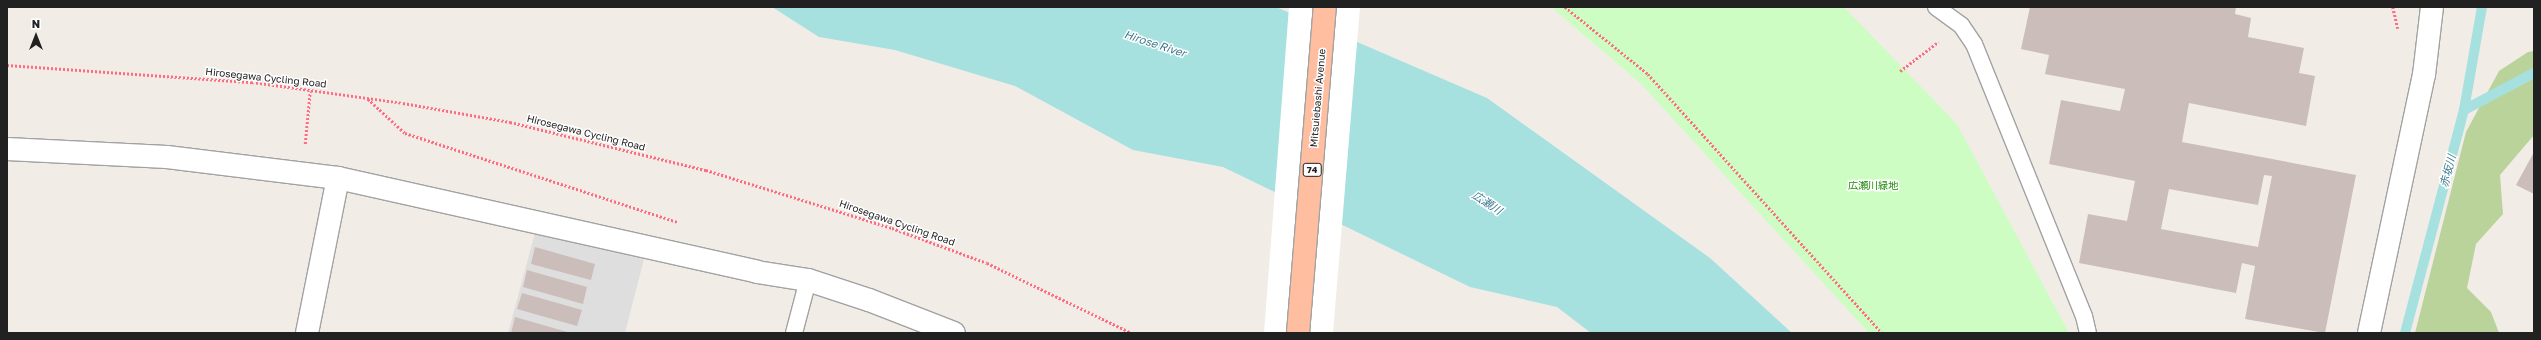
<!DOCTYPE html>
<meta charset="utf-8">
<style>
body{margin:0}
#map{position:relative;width:2541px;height:340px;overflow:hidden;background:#f2ece7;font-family:"Golos Text","Noto Sans JP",sans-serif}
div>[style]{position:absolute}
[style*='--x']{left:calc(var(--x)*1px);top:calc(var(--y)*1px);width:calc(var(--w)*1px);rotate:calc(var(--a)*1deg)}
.residential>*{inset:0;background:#dfdede}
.forest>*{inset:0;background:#b9d39a}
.park>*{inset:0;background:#cefdc4}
.water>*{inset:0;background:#a6e1e0}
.pier>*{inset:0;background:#fff}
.stream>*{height:10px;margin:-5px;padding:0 5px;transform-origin:5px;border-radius:5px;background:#a6e1e0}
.building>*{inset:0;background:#cabdba}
.path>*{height:2.5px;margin-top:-1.25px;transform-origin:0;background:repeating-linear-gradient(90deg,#ff6b81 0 2px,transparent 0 4px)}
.roads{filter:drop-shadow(1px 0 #a2a2a2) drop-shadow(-1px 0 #a2a2a2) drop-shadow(0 1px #a2a2a2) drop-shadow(0 -1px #a2a2a2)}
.lane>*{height:16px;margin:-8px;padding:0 8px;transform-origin:8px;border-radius:8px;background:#fff}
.street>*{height:22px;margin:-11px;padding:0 11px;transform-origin:11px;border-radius:11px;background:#fff}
.primary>*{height:22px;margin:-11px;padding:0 11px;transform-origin:11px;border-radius:11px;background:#ffbe9f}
span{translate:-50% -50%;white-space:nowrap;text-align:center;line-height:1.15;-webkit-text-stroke:3px #fff;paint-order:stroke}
.shield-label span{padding:1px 3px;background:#fff;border:1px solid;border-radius:3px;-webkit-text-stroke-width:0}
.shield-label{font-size:9px;color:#212121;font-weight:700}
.street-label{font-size:10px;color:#212121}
.park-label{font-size:10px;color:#1c8906}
.water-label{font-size:11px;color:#3a798e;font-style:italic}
.frame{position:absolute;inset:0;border:8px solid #212121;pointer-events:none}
.north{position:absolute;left:16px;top:16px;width:40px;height:40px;-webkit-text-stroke:3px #fff;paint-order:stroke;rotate:0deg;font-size:11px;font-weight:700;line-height:16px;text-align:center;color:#212121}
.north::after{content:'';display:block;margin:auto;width:14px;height:18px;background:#212121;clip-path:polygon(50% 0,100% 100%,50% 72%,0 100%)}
</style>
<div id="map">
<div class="residential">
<div style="clip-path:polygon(535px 233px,644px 259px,625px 333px,508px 333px)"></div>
</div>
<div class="forest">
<div style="clip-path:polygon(2534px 51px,2534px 135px,2500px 175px,2503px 214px,2476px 244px,2467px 288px,2491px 312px,2499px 333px,2415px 333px,2466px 132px,2499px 71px,2528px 52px)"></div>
</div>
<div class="park">
<div style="clip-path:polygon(1551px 7px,1844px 7px,1957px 124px,2069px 333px,1869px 333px,1640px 83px)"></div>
</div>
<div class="water">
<div style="clip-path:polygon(772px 7px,1276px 7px,1487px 98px,1710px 258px,1792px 333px,1591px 333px,1557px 307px,1470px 287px,1223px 167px,1133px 150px,1015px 86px,895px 50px,819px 37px)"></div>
</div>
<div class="pier">
<div style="clip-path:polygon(1289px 7px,1360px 7px,1333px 333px,1264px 333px)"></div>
</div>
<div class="stream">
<div style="--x:2464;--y:110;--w:79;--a:-27.9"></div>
<div style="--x:2405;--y:333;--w:231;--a:-75.2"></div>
<div style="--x:2464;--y:110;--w:105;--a:-80.1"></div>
</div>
<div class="building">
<div style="clip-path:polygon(evenodd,2030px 7px,2236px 7px,2235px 14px,2251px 18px,2248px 37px,2304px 48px,2299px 73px,2315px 76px,2306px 126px,2189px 103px,2182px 142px,2356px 175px,2325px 333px,2245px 319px,2255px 266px,2242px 263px,2236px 293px,2079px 263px,2088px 214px,2127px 221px,2135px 181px,2049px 164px,2061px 100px,2120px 111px,2125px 89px,2045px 74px,2049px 55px,2021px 49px,2030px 7px,2264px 175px,2272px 176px,2258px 247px,2161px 229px,2169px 189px,2258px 205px,2264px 175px)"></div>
<div style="clip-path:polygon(2534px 152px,2534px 194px,2516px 185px)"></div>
<div style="clip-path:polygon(535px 247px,595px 264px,591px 280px,531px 264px)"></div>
<div style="clip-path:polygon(527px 270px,587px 287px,583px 304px,523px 287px)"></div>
<div style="clip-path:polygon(522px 293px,582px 310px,577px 326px,517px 309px)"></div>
<div style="clip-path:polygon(515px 317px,571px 333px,511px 333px)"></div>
</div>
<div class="path">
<div style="--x:1565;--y:7;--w:107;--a:38.9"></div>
<div style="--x:1648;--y:74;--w:349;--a:47.9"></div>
<div style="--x:2393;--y:7;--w:22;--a:77"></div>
<div style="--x:7;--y:65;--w:246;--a:4"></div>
<div style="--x:252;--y:82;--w:152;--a:7.9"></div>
<div style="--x:403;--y:103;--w:109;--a:10.1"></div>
<div style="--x:510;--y:122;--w:202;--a:13.8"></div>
<div style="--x:706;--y:170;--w:195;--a:17.3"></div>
<div style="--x:892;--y:228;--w:101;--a:20.2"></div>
<div style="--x:987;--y:263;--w:161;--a:25.8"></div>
<div style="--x:1900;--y:71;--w:48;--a:-37.3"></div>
<div style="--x:368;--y:99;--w:50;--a:42.6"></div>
<div style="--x:405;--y:133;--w:287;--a:18.1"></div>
<div style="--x:305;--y:144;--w:53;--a:-84.6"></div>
</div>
<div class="roads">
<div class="lane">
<div style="--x:1936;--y:7;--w:31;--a:36"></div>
<div style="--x:1961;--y:25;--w:23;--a:56"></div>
<div style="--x:1974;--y:44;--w:293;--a:68"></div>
<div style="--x:2084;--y:316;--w:17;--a:77"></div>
<div style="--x:794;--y:333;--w:55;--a:-75.2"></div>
</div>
<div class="street">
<div style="--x:7;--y:149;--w:160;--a:2.9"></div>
<div style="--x:167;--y:157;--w:172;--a:7"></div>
<div style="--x:338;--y:178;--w:429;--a:12.6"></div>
<div style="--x:757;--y:272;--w:52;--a:8.9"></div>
<div style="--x:808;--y:280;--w:64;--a:18.2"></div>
<div style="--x:869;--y:300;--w:91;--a:21.2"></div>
<div style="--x:307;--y:333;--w:158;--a:-78.7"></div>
<div style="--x:2369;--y:333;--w:264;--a:-78"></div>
<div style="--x:2424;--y:75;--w:68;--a:-83.3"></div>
</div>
<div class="primary">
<div style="--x:1298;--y:333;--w:327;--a:-85.3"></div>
</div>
</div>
<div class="shield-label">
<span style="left:1312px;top:170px">74</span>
</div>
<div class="street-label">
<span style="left:266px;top:78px;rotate:6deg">Hirosegawa Cycling Road</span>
<span style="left:1318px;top:98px;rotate:-85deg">Mitsuiebashi Avenue</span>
<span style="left:586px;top:133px;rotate:14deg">Hirosegawa Cycling Road</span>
<span style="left:897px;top:223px;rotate:19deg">Hirosegawa Cycling Road</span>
</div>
<div class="park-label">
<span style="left:1873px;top:186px">広瀬川緑地</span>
</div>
<div class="water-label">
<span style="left:1155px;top:44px;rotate:18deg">Hirose River</span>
<span style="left:2448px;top:171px;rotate:-75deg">赤坂川</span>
<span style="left:1487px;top:203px;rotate:33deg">広瀬川</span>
</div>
<div class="frame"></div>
<div class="north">N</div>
</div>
